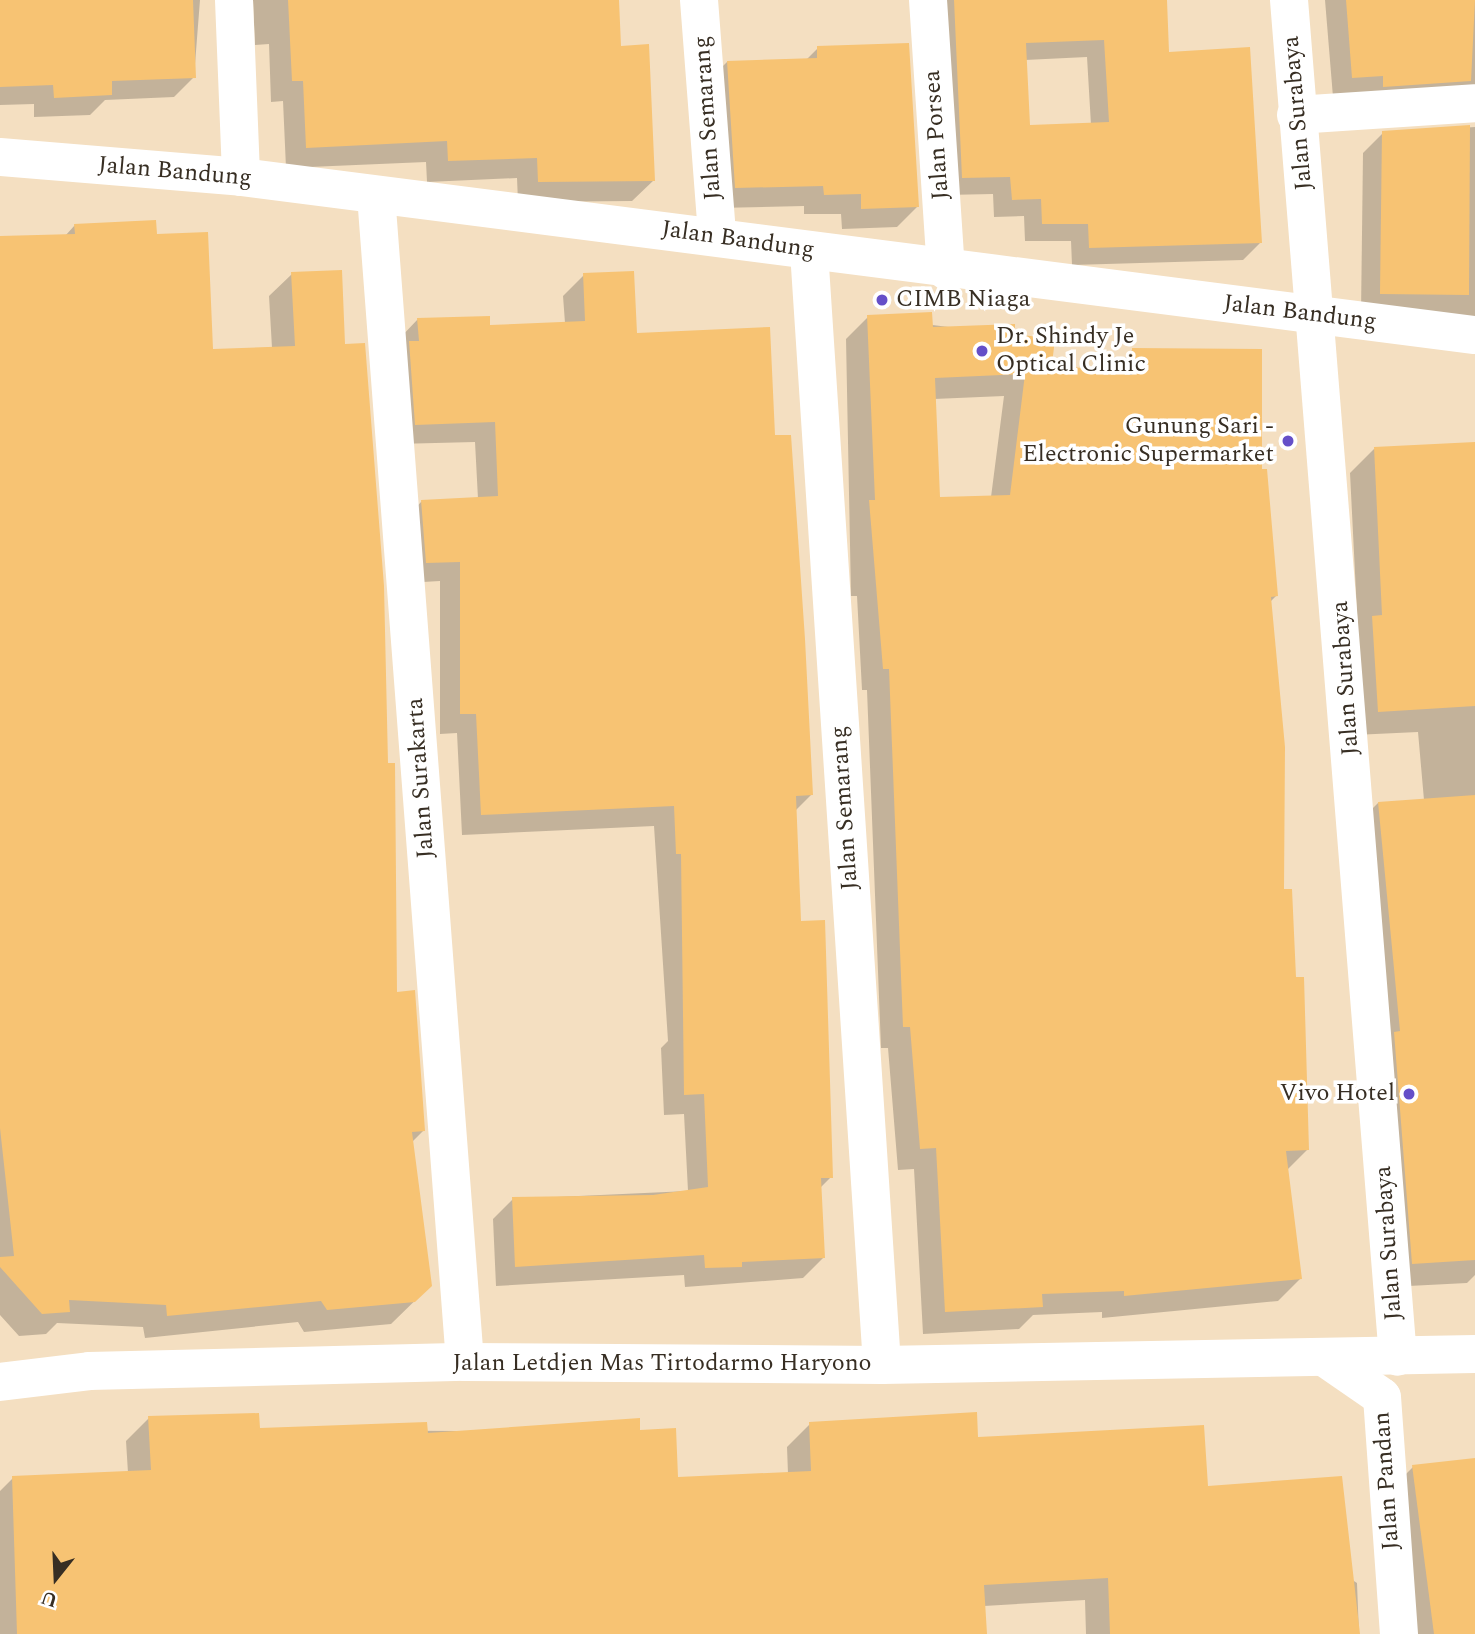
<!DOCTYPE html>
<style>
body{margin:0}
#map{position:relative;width:1475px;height:1634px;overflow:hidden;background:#f4dfc1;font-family:Spectral,serif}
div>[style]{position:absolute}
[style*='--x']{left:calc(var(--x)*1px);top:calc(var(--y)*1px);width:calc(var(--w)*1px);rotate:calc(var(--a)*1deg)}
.shadow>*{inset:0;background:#0003}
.building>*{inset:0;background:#f7c373}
.minor>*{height:38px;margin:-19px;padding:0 19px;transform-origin:19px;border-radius:19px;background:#fff}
.primary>*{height:38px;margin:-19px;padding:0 19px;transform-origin:19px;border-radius:19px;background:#fff}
.dots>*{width:19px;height:19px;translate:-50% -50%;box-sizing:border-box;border:4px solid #fff;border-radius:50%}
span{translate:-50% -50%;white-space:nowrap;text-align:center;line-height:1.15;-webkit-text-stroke:7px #fff;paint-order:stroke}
.street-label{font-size:24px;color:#372e23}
.poi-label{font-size:24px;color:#372e23}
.left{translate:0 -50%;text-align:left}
.right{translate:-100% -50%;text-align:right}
.north{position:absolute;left:21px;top:1543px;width:70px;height:70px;-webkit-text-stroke:5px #fff;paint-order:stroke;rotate:198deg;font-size:19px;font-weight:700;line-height:28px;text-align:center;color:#372e23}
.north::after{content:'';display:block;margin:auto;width:24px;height:32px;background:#372e23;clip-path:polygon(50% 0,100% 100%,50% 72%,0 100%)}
</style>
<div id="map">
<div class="shadow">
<div style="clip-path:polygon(0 0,200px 0,194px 77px,174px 97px,105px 100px,90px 115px,34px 117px,34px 104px,0 105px)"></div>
<div style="clip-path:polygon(253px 0,617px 0,619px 47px,654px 180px,632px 201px,518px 202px,517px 178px,427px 182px,426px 162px,286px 168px,283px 101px,271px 102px,269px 44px,255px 45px)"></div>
<div style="clip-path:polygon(evenodd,936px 0,1165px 0,1167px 54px,1260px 243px,1243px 260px,1072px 265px,1071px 241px,1025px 241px,1024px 216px,994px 217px,993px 194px,945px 195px,936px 0,1087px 57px,1091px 125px,1028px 127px,1025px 60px,1087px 57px)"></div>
<div style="clip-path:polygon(1325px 0,1475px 0,1475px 115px,1333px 97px)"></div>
<div style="clip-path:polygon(818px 48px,917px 207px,897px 227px,842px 229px,841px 214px,804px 214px,804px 206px,716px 208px,707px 82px,727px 62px,806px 60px)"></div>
<div style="clip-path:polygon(1475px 127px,1475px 325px,1361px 314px,1363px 153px,1383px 133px)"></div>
<div style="clip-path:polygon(75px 225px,155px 236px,212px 351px,272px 348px,269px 296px,292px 274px,343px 346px,395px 994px,424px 1130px,412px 1142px,431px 1285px,391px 1324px,304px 1332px,298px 1322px,145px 1338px,143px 1327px,57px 1323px,46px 1334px,19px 1336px,0 1315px,0 238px,65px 236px)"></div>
<div style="clip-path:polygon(584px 275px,635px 335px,773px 437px,811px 795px,795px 811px,799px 922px,831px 1177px,820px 1188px,824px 1257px,803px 1278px,685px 1287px,684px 1275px,496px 1286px,493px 1219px,513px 1199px,688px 1191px,684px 1114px,664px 1115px,661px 1048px,668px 1041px,654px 826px,462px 835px,457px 733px,440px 734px,440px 581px,406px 583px,402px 522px,422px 501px,478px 499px,475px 442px,396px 444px,398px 340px,418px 319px,489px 326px,565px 323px,563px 296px)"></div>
<div style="clip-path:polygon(evenodd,868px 317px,1013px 335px,1050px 365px,1111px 374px,1133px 349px,1261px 471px,1276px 596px,1270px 602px,1282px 891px,1307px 1150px,1287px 1170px,1300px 1279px,1278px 1301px,1102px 1318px,1102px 1312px,1033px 1315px,1019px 1329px,923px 1334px,914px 1169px,898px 1170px,888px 1048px,881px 1048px,867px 690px,862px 690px,857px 596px,851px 596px,846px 339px,868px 317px,1004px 396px,991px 497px,939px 499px,934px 399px,1004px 396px)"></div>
<div style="clip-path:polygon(1475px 444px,1475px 1275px,1467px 1283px,1389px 1287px,1354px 827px,1378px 803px,1424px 800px,1418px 732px,1354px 735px,1358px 633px,1350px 473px,1374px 449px)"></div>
<div style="clip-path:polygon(149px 1418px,258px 1430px,639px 1432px,676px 1479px,788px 1474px,787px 1447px,810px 1424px,976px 1439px,1206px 1487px,1357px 1583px,1359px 1634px,1086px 1634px,1085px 1600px,984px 1606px,985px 1634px,0 1634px,0 1491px,13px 1478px,128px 1473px,126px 1441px)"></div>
<div style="clip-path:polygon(1475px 1459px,1475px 1634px,1413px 1634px,1393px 1487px,1413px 1467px)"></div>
</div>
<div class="building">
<div style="clip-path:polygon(0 0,193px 0,196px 78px,112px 81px,112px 95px,54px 98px,53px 85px,0 87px)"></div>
<div style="clip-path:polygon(288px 0,619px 0,621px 46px,649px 44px,655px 181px,538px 182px,537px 158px,448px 161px,447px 141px,306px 148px,303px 81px,292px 81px)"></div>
<div style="clip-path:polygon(evenodd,954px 0,1167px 0,1169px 52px,1250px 47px,1262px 243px,1089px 248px,1088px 224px,1042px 224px,1041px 199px,1012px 200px,1010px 177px,962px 178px,954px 0,1104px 40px,1109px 122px,1030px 125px,1026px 43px,1104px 40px)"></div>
<div style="clip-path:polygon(1346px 0,1475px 0,1471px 81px,1383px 87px,1383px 76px,1352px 78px)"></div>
<div style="clip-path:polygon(909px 43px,919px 207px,861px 209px,861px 194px,824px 195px,823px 186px,735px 188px,727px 61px,817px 58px,817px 46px)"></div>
<div style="clip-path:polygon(1470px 125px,1469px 295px,1380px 294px,1382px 131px)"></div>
<div style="clip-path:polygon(156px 220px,157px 234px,208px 232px,213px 349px,295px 346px,291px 272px,342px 270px,345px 344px,365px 343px,384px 586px,388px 763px,395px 763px,397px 992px,415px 990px,425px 1131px,412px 1132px,432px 1286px,415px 1302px,327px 1310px,321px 1301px,167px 1316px,166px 1305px,69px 1300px,70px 1312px,42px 1314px,0 1267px,0 1257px,14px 1256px,0 1128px,0 236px,75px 234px,74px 224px)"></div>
<div style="clip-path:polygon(634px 271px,637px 333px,770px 327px,775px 435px,791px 435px,805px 639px,813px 795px,796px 796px,801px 921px,825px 920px,833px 1178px,821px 1178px,825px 1258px,742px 1262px,742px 1267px,705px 1268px,704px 1255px,515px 1267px,512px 1197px,653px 1195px,708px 1187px,704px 1094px,684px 1095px,681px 854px,676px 854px,674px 806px,481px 815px,476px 714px,460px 714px,460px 562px,426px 563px,421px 500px,498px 496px,495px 422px,415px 425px,409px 341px,419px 341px,417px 318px,490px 316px,490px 325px,585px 321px,583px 273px)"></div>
<div style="clip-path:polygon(evenodd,932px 312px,933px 327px,1015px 324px,1015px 334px,1055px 339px,1052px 364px,1132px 375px,1132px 348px,1262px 349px,1262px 469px,1267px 469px,1278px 596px,1271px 597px,1285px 747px,1284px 889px,1292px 889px,1296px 977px,1304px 977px,1309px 1150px,1286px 1151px,1302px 1279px,1124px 1296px,1124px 1291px,1042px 1294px,1043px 1307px,945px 1312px,936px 1148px,920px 1149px,910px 1027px,903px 1027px,889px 669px,883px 669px,869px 500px,875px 500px,867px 315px,932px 312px,1025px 374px,1010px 495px,940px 497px,935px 378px,1025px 374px)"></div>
<div style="clip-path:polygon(1475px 442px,1475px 706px,1378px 712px,1372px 616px,1382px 615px,1374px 447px)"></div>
<div style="clip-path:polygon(1475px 795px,1475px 1260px,1412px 1264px,1394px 1032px,1400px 1031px,1378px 802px)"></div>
<div style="clip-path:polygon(977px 1412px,978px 1437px,1204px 1425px,1208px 1486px,1342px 1476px,1360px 1634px,1110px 1634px,1108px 1578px,984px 1585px,987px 1634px,17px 1634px,12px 1476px,151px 1470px,148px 1416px,259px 1413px,260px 1428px,427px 1422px,428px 1433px,640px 1418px,640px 1430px,676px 1428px,678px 1477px,811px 1471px,809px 1422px)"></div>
<div style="clip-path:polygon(1475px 1458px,1475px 1634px,1434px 1634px,1412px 1465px)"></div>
</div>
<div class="minor">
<div style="--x:234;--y:0;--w:177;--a:87.7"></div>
<div style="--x:699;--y:0;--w:237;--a:85.6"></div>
<div style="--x:928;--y:0;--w:271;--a:86.2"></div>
<div style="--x:1289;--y:0;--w:1361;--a:85.41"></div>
<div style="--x:1296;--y:115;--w:179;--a:-3.8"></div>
<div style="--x:376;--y:195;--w:1170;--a:85.64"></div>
<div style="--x:809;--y:251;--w:1116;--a:86.25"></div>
<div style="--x:1324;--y:1357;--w:70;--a:34.6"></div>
<div style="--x:1382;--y:1397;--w:238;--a:85.9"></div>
</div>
<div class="primary">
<div style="--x:0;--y:157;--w:242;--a:4.7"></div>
<div style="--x:241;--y:177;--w:1244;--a:7.3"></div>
<div style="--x:0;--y:1382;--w:90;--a:-7"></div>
<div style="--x:89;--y:1371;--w:376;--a:-1.4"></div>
<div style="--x:465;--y:1362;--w:417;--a:0.4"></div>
<div style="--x:882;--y:1365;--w:593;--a:-1.06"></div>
</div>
<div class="dots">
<div style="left:882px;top:300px;background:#654fc8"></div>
<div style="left:982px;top:351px;background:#654fc8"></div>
<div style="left:1288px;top:441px;background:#654fc8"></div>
<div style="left:1409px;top:1094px;background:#654fc8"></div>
</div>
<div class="street-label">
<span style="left:1298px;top:113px;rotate:-95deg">Jalan Surabaya</span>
<span style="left:708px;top:118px;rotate:-94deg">Jalan Semarang</span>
<span style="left:937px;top:135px;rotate:-94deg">Jalan Porsea</span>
<span style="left:175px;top:172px;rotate:5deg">Jalan Bandung</span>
<span style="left:738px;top:240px;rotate:8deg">Jalan Bandung</span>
<span style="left:1300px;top:313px;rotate:7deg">Jalan Bandung</span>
<span style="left:1346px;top:678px;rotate:-94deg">Jalan Surabaya</span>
<span style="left:421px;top:778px;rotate:-94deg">Jalan Surakarta</span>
<span style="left:845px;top:808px;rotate:-94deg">Jalan Semarang</span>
<span style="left:1389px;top:1243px;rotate:-94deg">Jalan Surabaya</span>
<span style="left:662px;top:1364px">Jalan Letdjen Mas Tirtodarmo Haryono</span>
<span style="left:1387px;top:1481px;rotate:-94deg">Jalan Pandan</span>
</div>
<div class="poi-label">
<span class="left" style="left:896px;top:300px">CIMB Niaga</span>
<span class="left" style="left:996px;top:351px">Dr. Shindy Je<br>Optical Clinic</span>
<span class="right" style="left:1274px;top:441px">Gunung Sari -<br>Electronic Supermarket</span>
<span class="right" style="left:1395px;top:1094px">Vivo Hotel</span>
</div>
<div class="north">U</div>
</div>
